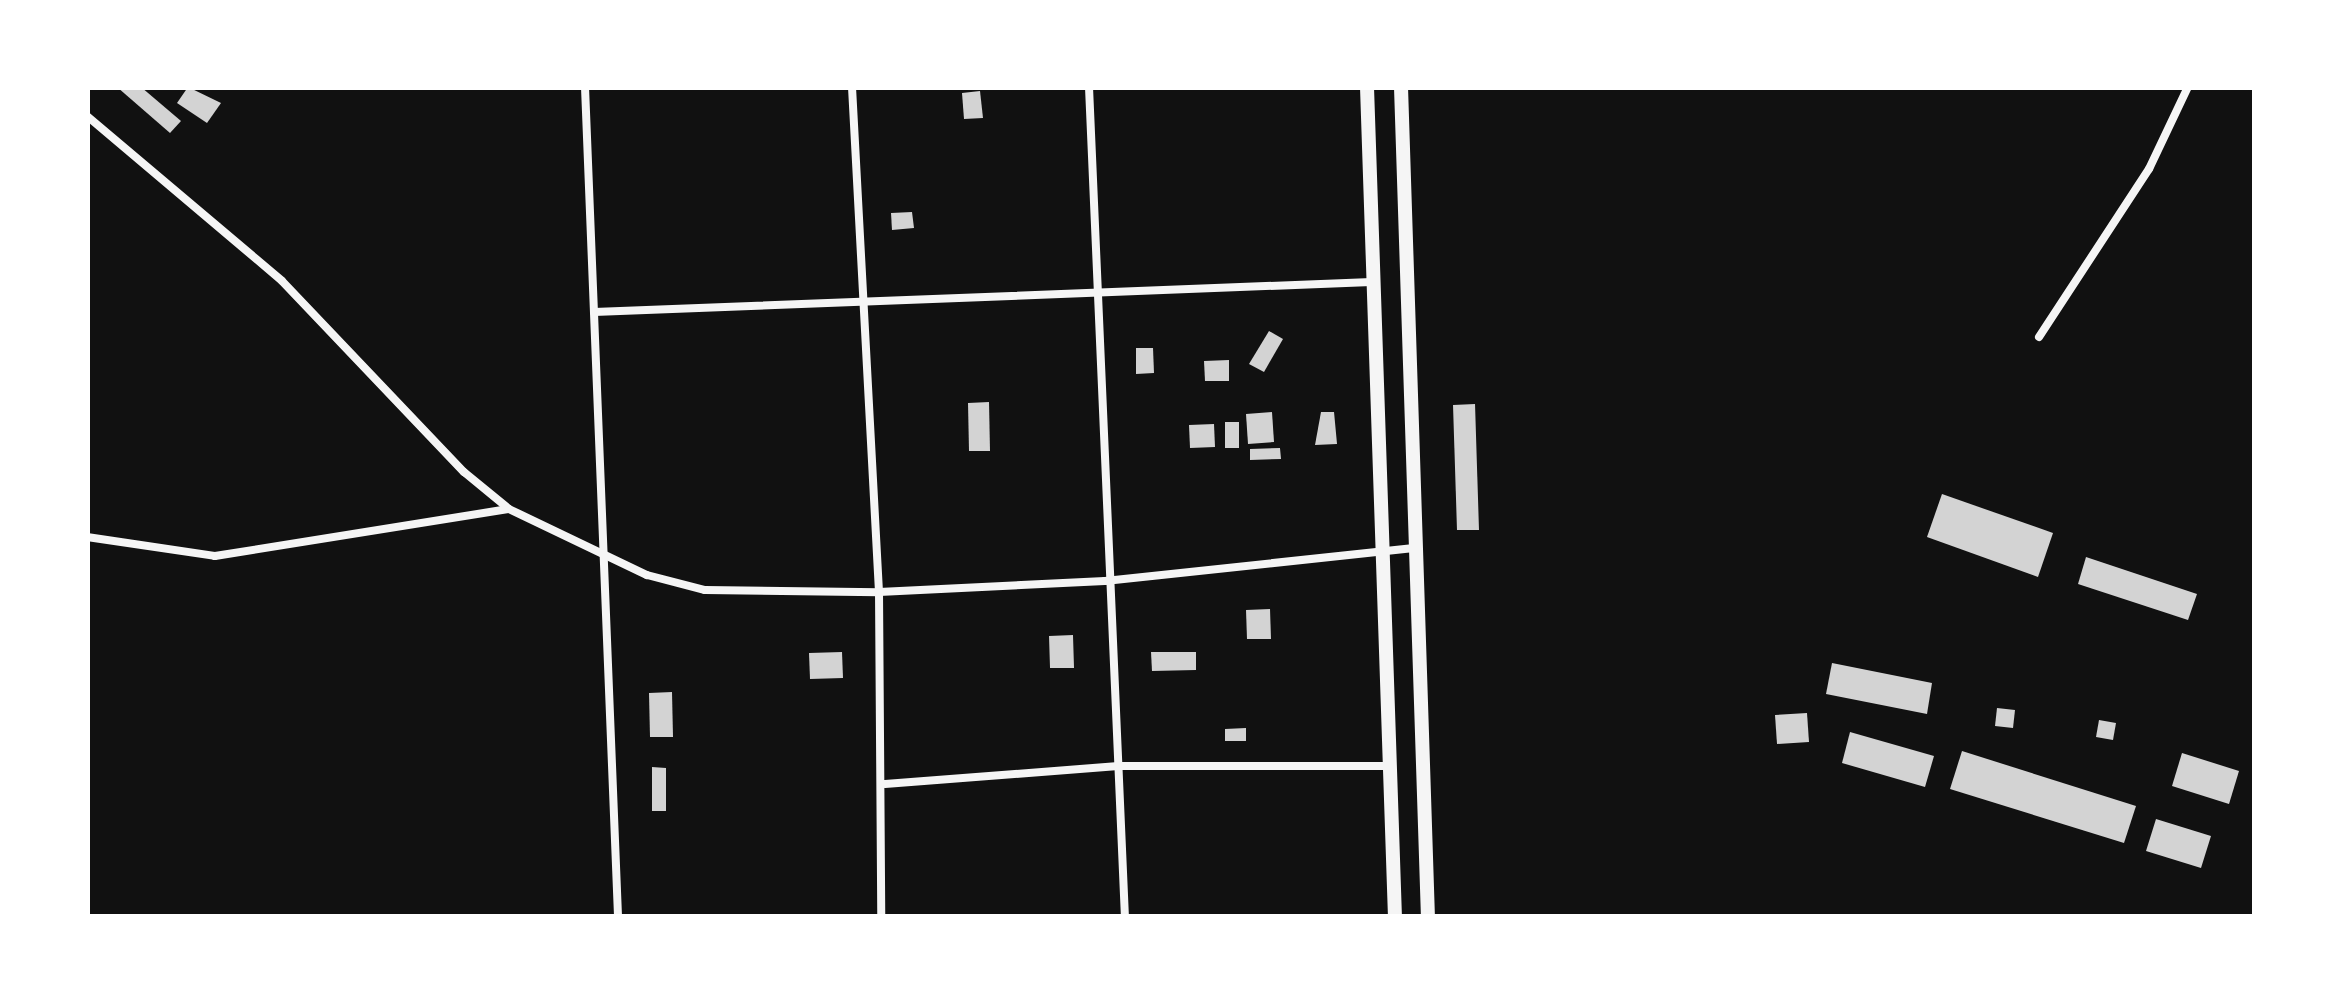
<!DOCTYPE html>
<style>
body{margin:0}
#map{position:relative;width:2342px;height:1004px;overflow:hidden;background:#111;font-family:Lato,sans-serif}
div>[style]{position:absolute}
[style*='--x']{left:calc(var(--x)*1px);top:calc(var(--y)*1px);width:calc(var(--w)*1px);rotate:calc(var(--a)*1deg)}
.building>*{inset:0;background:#d3d3d3}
.minor>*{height:8px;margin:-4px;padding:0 4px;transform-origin:4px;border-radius:4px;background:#f5f5f5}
.trunk>*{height:14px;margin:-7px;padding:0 7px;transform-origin:7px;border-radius:7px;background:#f5f5f5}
span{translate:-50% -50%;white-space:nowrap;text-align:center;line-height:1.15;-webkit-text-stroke:12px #fff;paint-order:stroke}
.frame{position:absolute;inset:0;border:90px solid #fff;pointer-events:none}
</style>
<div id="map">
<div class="building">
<div style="clip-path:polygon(117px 87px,141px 87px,181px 121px,170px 133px)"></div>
<div style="clip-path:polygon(188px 87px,221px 103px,207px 123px,177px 103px)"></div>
<div style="clip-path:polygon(980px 91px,983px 118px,964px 119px,962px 93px)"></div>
<div style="clip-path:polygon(912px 212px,914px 228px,892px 230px,891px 213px)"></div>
<div style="clip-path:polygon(1269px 331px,1283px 339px,1264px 372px,1249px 364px)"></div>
<div style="clip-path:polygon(1136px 348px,1153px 348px,1154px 373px,1136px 374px)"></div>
<div style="clip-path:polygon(1229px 360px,1229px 381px,1205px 381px,1204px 361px)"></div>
<div style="clip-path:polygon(989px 402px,990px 451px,969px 451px,968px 403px)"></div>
<div style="clip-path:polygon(1475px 404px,1479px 530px,1457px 530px,1453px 405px)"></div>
<div style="clip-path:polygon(1272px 412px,1274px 442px,1248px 444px,1246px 414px)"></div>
<div style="clip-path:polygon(1321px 412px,1334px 412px,1337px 444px,1315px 445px)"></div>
<div style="clip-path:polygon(1225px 422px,1239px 422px,1239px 448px,1225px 448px)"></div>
<div style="clip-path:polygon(1214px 424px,1215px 447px,1190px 448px,1189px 425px)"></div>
<div style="clip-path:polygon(1280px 448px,1281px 459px,1250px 460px,1250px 449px)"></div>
<div style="clip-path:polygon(1942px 494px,2053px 533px,2038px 577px,1927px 537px)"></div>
<div style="clip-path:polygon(2086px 557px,2197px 594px,2188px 620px,2078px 584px)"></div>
<div style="clip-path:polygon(1270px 609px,1271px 639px,1247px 639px,1246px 610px)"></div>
<div style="clip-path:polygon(1073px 635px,1074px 668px,1050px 668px,1049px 636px)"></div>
<div style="clip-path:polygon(842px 652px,843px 678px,810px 679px,809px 653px)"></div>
<div style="clip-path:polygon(1151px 652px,1196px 652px,1196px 670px,1152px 671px)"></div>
<div style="clip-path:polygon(1832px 663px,1932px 683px,1927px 714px,1826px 694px)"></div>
<div style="clip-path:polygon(672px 692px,673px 737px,650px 737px,649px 693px)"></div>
<div style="clip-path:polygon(1997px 708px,2015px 710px,2013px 728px,1995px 726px)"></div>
<div style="clip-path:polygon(1807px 713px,1809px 742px,1777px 744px,1775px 715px)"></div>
<div style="clip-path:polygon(2099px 720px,2116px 723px,2113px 740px,2096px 737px)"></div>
<div style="clip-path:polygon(1246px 728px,1246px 741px,1225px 741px,1225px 729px)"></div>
<div style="clip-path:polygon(1850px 732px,1934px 756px,1925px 787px,1842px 763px)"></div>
<div style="clip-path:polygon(1962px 751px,2136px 806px,2124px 843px,1950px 789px)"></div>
<div style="clip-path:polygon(2182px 753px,2239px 771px,2229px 804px,2172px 786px)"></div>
<div style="clip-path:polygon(652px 767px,666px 768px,666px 811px,652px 811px)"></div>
<div style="clip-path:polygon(2156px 819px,2211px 836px,2201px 868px,2146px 851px)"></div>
</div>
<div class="minor">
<div style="--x:585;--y:87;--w:831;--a:87.72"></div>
<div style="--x:852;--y:87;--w:506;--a:86.94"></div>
<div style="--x:879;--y:592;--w:325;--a:89.6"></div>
<div style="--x:1089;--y:87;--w:831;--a:87.52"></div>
<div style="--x:87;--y:116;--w:255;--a:40.2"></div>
<div style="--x:282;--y:281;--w:264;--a:46.4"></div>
<div style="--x:464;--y:472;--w:58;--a:39.4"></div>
<div style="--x:509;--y:509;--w:153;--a:25.6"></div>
<div style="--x:647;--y:575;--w:60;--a:14.5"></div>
<div style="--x:705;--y:590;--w:174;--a:0.7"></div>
<div style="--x:879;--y:592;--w:226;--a:-2.8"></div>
<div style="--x:1105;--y:581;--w:313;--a:-6.1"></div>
<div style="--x:594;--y:312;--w:778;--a:-2.21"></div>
<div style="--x:2039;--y:337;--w:201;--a:-56.8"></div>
<div style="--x:2149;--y:169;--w:91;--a:-64.6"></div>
<div style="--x:87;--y:537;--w:129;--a:8.4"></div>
<div style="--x:215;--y:556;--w:297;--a:-9.1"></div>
<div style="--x:885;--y:784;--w:234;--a:-4.4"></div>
<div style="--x:1118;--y:766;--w:271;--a:0"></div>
</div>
<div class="trunk">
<div style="--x:1367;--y:87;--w:830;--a:88.07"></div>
<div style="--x:1401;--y:87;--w:830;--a:88.14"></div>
</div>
<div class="frame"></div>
</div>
